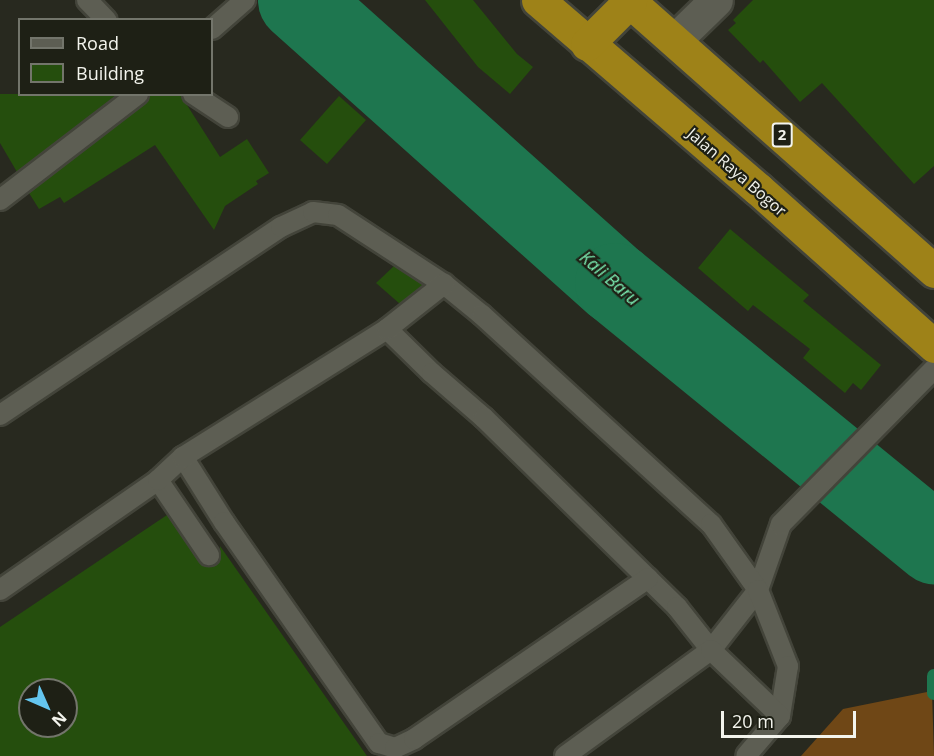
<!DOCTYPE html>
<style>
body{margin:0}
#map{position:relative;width:934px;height:756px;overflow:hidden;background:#28291f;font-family:"Open Sans",sans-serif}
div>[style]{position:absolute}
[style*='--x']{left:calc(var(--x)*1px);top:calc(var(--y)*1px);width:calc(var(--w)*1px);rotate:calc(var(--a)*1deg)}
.forest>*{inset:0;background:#6f4716}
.stream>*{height:14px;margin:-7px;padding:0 7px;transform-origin:7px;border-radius:7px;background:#1e764f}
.river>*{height:81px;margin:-40.5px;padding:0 40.5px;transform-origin:40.5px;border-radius:40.5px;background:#1e764f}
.building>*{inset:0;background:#254e0d}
.roads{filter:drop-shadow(2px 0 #43443a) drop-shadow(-2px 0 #43443a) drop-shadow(0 2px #43443a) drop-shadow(0 -2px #43443a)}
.service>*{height:20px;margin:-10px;padding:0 10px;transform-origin:10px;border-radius:10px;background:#5d5e53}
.minor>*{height:33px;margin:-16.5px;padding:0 16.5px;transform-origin:16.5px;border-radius:16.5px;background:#5d5e53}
.trunk>*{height:33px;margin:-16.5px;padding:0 16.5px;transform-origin:16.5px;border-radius:16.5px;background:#9e8218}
span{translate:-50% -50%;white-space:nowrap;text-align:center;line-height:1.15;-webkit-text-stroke:4.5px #1e2015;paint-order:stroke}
.shield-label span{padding:2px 4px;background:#1e2015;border:2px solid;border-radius:4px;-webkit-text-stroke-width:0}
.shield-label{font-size:15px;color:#f3f4ed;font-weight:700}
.street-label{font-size:16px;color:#f3f4ed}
.water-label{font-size:18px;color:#7becb2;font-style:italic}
.legend{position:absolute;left:18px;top:18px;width:195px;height:78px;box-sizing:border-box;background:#1e2015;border:2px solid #73756b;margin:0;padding:8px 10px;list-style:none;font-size:18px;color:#f3f4ed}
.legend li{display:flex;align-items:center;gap:12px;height:30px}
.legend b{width:30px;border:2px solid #73756b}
.north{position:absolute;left:18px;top:678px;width:60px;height:60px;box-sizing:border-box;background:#1e2015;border:2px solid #73756b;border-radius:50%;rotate:135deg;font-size:16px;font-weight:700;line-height:24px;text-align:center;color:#f3f4ed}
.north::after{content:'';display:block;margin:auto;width:21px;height:27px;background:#64c5ee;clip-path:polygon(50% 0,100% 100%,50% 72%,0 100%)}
.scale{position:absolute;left:721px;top:711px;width:135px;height:27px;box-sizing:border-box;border:3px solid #f3f4ed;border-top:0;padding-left:8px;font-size:18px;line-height:21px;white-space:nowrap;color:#f3f4ed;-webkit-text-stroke:4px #1e2015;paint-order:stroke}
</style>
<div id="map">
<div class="forest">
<div style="clip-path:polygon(932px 691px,934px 756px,801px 756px,843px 709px)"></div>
</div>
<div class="stream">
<div style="--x:934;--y:676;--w:17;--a:90"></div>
</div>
<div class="river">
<div style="--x:298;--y:0;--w:425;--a:41.8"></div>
<div style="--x:615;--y:283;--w:412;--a:39.2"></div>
</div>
<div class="building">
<div style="clip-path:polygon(425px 0,473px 0,517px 54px,533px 67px,510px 94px,478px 67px)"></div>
<div style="clip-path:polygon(753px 0,934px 0,934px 166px,914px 184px,822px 83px,800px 102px,763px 60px,760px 63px,728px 30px,736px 23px,733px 20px)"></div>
<div style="clip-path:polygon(0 94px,118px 94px,17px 172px,0 143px)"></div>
<div style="clip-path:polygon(150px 94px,180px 94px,220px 157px,247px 139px,269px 173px,256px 181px,258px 184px,225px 206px,214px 230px,155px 145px,64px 203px,60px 197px,39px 209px,29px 193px,145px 104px)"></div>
<div style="clip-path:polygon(339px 96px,366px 120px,327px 164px,300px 140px)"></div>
<div style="clip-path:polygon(730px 229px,809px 295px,803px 301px,881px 365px,861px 390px,853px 383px,845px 393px,803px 358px,810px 349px,753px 305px,748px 311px,698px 268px)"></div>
<div style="clip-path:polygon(394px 266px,423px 285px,400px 304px,376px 283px)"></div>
<div style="clip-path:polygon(evenodd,167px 515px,203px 565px,216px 565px,220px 560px,220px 546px,367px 756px,0 756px,0 627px,167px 515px,30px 690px,66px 690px,66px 726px,30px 726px,30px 690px)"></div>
</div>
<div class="roads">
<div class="service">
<div style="--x:87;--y:0;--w:28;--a:46"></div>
<div style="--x:212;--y:29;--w:44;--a:-41.3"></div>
<div style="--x:193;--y:94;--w:42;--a:33.3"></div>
<div style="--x:0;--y:200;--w:174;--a:-37.5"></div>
<div style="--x:387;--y:329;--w:63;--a:44.4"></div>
<div style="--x:432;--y:373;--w:69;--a:40.9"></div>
<div style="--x:484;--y:418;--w:270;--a:44.4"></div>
<div style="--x:677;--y:607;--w:55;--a:51.7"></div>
<div style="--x:711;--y:650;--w:76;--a:-51.9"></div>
<div style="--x:758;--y:590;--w:70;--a:-70.8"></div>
<div style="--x:781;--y:524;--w:218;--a:-45.4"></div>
<div style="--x:0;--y:415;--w:338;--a:-33.8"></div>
<div style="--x:281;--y:227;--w:35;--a:-25"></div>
<div style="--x:313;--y:212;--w:25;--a:7"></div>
<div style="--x:338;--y:215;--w:126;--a:33.1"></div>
<div style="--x:444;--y:284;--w:49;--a:39.2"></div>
<div style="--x:482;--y:315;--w:310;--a:42.4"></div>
<div style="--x:711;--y:524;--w:81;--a:54.5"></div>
<div style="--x:758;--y:590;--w:82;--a:68.5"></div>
<div style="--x:788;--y:666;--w:51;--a:99.1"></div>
<div style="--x:780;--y:716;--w:52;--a:130.4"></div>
<div style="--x:183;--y:457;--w:77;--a:57.8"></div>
<div style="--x:224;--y:522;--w:270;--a:55"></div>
<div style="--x:379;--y:743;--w:17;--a:17"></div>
<div style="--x:395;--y:748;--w:21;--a:-25"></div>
<div style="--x:414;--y:739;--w:284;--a:-34.5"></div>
<div style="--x:158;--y:480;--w:91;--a:55.8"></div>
<div style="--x:0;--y:590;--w:193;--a:-34.8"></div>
<div style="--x:158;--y:480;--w:34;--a:-43"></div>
<div style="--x:183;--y:457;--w:241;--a:-32.1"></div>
<div style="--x:387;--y:329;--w:73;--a:-38.3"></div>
<div style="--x:565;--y:756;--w:180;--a:-36"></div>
<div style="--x:711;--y:650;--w:95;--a:43.7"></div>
</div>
<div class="minor">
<div style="--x:675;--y:40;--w:57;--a:-44.3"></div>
</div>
<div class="trunk">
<div style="--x:538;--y:0;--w:290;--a:40.7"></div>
<div style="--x:758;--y:189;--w:236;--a:41.7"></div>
<div style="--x:628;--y:0;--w:409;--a:41.5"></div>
<div style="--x:587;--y:44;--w:61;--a:-45"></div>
</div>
</div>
<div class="shield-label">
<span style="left:782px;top:135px">2</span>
</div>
<div class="street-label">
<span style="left:737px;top:172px;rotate:41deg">Jalan Raya Bogor</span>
</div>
<div class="water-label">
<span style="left:610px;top:278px;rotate:41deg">Kali Baru</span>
</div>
<ul class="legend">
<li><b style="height:8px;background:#5d5e53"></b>Road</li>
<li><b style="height:16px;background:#254e0d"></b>Building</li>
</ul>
<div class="north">N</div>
<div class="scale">20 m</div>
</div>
